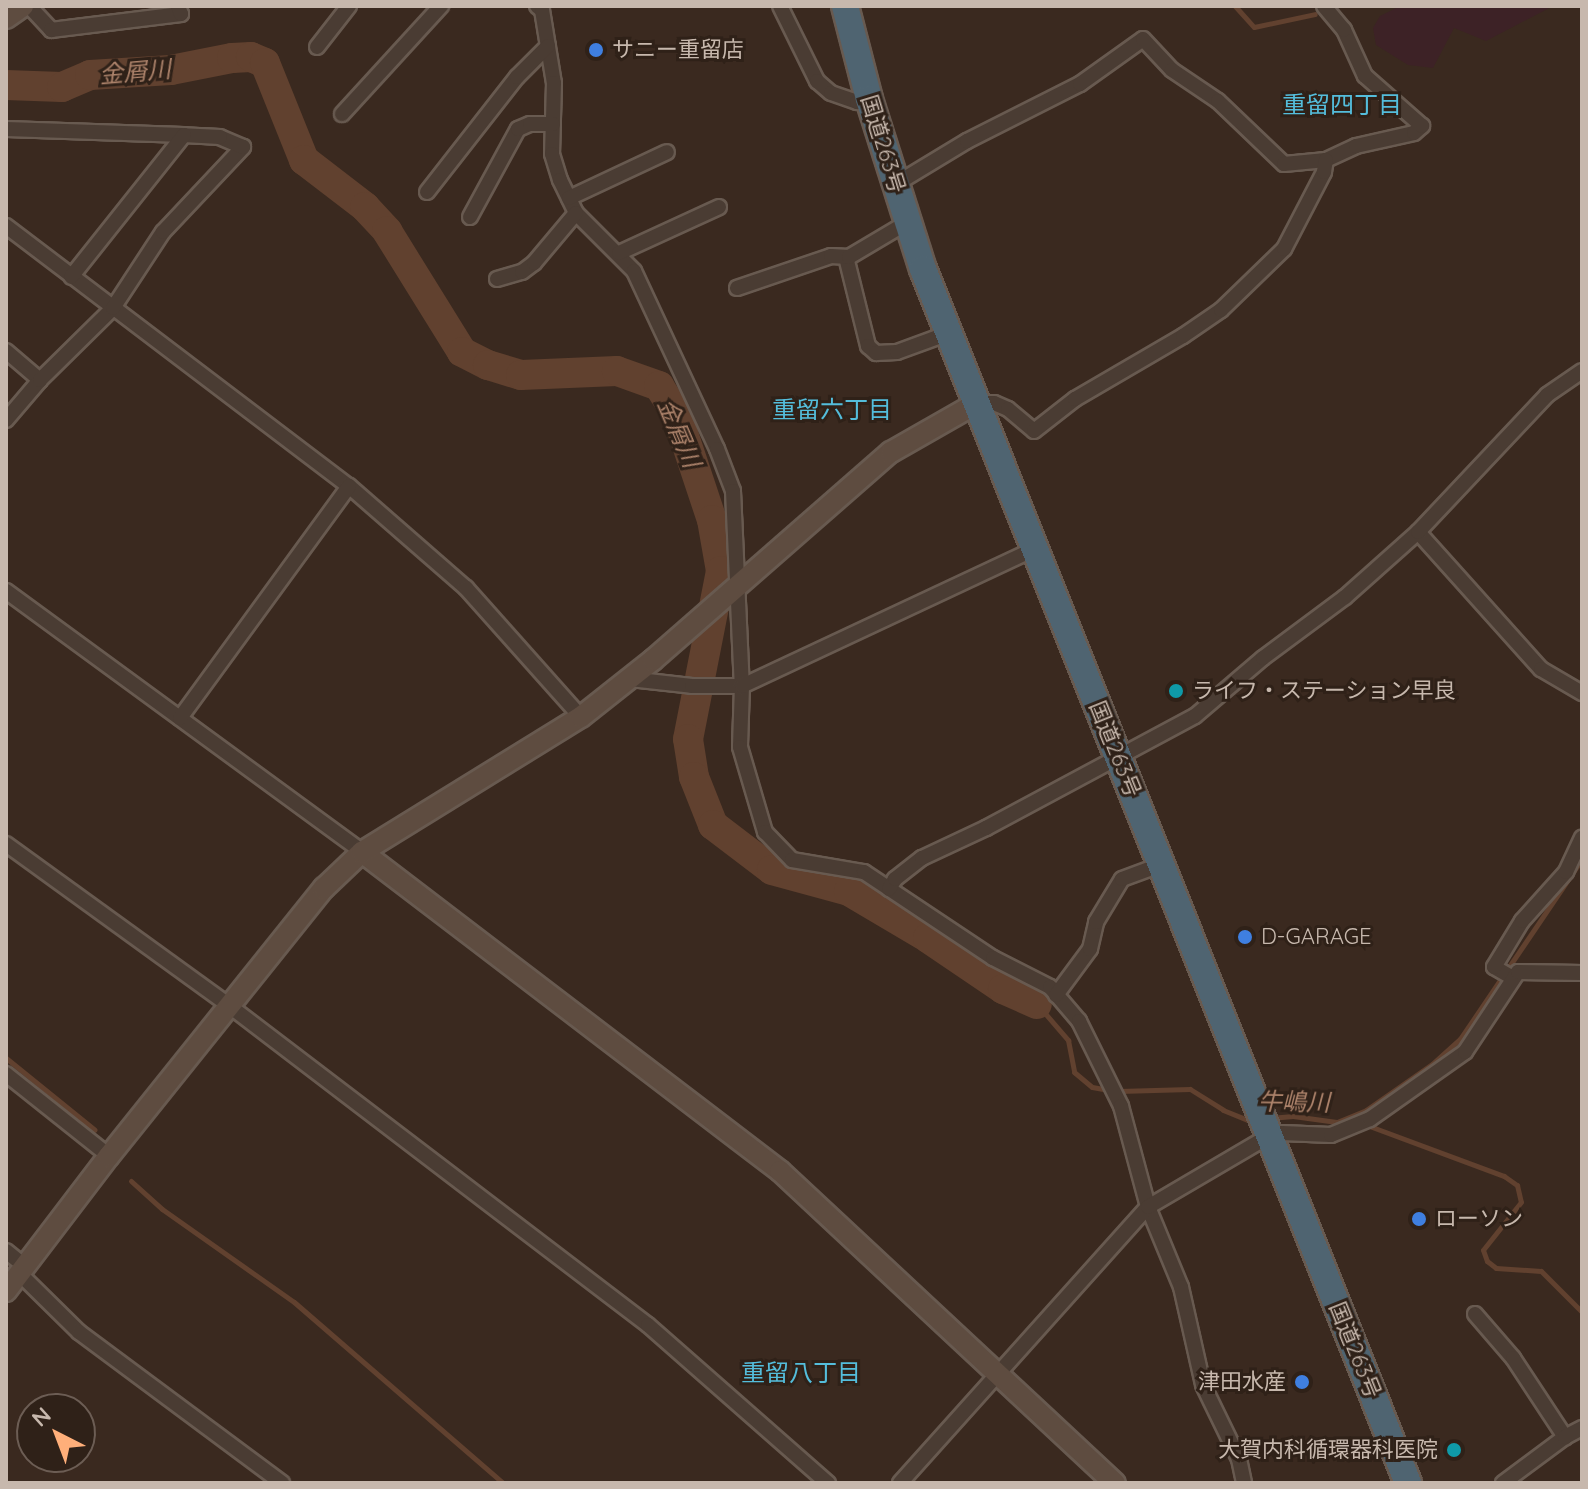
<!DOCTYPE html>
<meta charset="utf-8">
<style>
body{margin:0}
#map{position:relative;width:1588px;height:1489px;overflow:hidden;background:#3a291f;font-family:Quicksand,"Noto Sans JP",sans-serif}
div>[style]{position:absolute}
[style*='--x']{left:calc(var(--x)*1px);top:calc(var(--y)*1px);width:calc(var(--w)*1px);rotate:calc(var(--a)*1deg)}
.green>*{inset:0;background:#3d2226}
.stream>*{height:5px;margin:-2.5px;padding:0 2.5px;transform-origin:2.5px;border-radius:2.5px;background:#61412f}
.river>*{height:30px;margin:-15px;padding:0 15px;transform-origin:15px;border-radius:15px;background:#61412f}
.roads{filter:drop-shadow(2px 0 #685a50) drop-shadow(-2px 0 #685a50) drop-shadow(0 2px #685a50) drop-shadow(0 -2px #685a50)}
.street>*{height:14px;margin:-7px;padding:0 7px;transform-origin:7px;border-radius:7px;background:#4a3c33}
.secondary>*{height:20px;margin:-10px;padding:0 10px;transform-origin:10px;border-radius:10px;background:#5e4c40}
.highway>*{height:26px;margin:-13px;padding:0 13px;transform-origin:13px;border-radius:13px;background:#4f6471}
.dots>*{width:22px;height:22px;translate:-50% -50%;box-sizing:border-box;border:4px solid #2f2118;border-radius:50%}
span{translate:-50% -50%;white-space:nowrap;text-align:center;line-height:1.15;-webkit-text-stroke:6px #2f2118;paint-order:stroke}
.poi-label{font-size:22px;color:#c7b8ad}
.left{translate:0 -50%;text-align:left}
.right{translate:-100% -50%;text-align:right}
.street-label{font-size:22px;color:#c7b8ad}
.water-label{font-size:24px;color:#ad836b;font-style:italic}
.neighbourhood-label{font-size:24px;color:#54bddb}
.frame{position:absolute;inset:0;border:8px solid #c7b8ad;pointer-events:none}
.north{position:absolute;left:16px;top:1393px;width:80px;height:80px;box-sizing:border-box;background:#2f2118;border:2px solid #6c5d54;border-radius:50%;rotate:318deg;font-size:22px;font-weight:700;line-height:32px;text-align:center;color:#c7b8ad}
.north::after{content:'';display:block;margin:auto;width:28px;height:36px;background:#ffaf7a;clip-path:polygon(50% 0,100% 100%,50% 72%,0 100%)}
</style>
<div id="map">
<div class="green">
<div style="clip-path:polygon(1400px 6px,1553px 6px,1486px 41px,1454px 28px,1433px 68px,1408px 65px,1376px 45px,1373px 28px,1380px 16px)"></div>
</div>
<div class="stream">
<div style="--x:1235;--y:6;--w:28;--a:48"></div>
<div style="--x:1254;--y:27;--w:62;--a:-12"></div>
<div style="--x:1037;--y:1004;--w:48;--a:49.3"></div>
<div style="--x:1068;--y:1040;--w:33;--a:79"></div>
<div style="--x:1074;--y:1072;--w:23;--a:40"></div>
<div style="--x:1092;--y:1087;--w:17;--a:10"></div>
<div style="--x:6;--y:1058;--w:114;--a:39"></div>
<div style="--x:1119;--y:1091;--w:71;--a:-1.6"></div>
<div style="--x:1190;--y:1089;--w:39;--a:32"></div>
<div style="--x:1223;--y:1110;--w:27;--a:22"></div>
<div style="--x:1248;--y:1120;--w:8;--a:-7"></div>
<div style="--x:1270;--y:1118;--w:23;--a:-5"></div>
<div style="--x:1293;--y:1116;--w:44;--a:7.8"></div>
<div style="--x:1337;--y:1122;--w:31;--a:-22"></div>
<div style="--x:1366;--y:1110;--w:80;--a:-34.9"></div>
<div style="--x:1432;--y:1064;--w:38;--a:-42"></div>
<div style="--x:1460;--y:1039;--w:217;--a:-55.9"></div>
<div style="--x:1372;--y:1127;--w:141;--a:20.4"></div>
<div style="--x:1504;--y:1176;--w:16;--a:35"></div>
<div style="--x:1517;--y:1185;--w:17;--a:77"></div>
<div style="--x:1521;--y:1202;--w:61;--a:128.4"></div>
<div style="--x:1483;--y:1250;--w:12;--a:70"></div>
<div style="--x:1487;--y:1261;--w:11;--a:38"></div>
<div style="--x:1496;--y:1268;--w:45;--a:3.8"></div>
<div style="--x:1541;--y:1271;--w:58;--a:45"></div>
<div style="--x:131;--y:1181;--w:42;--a:42.1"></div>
<div style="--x:162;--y:1209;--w:161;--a:35.2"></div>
<div style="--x:294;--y:1302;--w:276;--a:40.9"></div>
</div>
<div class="river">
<div style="--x:6;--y:85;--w:56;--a:2"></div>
<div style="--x:62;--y:87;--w:30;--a:-23"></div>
<div style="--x:90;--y:75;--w:81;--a:-3.5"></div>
<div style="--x:171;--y:70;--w:62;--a:-11.1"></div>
<div style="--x:232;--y:58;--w:19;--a:-3"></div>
<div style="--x:251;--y:57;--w:15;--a:23"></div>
<div style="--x:265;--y:63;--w:105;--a:68.1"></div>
<div style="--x:304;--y:160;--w:77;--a:37.6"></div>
<div style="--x:365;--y:207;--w:33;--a:47"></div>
<div style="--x:387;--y:231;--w:142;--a:58.2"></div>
<div style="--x:462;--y:352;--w:29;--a:27"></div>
<div style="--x:488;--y:365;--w:34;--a:17"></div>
<div style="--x:521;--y:375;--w:96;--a:-2.4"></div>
<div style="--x:617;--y:371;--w:45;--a:19.7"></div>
<div style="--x:659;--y:386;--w:34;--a:58"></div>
<div style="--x:677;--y:415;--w:111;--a:71.6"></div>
<div style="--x:712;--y:520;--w:52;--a:80"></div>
<div style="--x:721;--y:571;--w:171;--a:101.1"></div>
<div style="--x:688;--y:739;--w:38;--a:81"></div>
<div style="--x:694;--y:777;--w:52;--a:68.4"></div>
<div style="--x:713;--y:825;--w:74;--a:37.3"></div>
<div style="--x:772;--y:870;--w:80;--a:15.3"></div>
<div style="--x:849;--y:891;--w:92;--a:30.7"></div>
<div style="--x:928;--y:938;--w:91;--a:34.2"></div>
<div style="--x:1003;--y:989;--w:37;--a:24"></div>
</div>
<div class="roads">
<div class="street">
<div style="--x:29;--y:6;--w:33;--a:47"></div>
<div style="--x:51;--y:30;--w:131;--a:-7"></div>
<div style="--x:181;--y:14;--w:9;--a:-111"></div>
<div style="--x:537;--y:6;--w:6;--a:39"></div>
<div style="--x:542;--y:10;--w:74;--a:80.7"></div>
<div style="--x:554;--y:83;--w:71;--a:91.6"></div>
<div style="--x:552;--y:154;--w:27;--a:73"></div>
<div style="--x:560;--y:180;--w:37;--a:64"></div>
<div style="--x:576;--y:213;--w:82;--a:45"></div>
<div style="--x:634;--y:271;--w:196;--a:65"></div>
<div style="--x:717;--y:449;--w:45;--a:69.1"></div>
<div style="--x:733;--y:491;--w:195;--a:87.4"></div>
<div style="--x:742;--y:686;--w:61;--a:91.9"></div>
<div style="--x:740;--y:747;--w:89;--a:73.6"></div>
<div style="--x:765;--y:832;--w:39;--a:46"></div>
<div style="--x:792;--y:860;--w:73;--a:9.5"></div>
<div style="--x:864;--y:872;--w:155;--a:33.7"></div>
<div style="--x:993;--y:958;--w:64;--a:27"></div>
<div style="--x:1050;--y:987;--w:45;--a:49.5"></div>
<div style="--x:1079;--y:1021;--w:95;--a:63.7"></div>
<div style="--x:1121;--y:1106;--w:105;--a:75"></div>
<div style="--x:1148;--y:1207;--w:87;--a:67.6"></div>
<div style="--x:1181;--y:1287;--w:100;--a:77.3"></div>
<div style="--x:1203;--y:1385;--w:82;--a:64.1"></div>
<div style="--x:1239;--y:1459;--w:25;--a:78"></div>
<div style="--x:780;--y:6;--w:84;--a:63.7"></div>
<div style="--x:817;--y:81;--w:18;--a:41"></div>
<div style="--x:831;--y:93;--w:28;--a:19"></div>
<div style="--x:857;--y:102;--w:12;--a:-14"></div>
<div style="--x:317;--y:47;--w:52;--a:-52"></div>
<div style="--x:342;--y:114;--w:147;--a:-47.5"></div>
<div style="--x:6;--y:129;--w:178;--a:1.9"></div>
<div style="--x:896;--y:184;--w:83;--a:-31.2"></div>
<div style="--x:967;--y:141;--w:127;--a:-26.8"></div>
<div style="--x:1080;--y:84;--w:77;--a:-35.5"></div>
<div style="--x:1143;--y:39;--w:42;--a:46.9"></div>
<div style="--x:1172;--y:70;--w:55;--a:34"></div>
<div style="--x:1218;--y:101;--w:91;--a:43.7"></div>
<div style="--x:1284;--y:164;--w:42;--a:-5.4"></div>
<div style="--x:1326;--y:160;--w:33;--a:-25"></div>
<div style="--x:1356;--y:146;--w:59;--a:-12.6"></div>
<div style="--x:1414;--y:133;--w:11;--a:-41"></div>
<div style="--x:1422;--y:126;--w:76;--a:-138.7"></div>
<div style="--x:1365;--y:76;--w:51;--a:-114.5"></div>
<div style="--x:1344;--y:30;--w:31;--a:-130"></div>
<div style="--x:427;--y:192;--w:146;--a:-52"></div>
<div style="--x:517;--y:77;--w:44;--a:-45"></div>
<div style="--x:569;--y:198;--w:108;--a:-25.1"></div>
<div style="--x:470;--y:217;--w:100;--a:-61.4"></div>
<div style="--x:518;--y:129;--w:13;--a:-23"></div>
<div style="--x:530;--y:124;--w:23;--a:0"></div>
<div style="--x:6;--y:226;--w:430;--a:37.2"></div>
<div style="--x:349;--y:486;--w:155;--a:41.1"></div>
<div style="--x:466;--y:588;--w:173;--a:48.3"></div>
<div style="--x:619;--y:253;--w:110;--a:-24.7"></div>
<div style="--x:846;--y:257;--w:92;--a:76.1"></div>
<div style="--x:868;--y:346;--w:11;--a:41"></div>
<div style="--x:876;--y:353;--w:21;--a:-3"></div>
<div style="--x:897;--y:352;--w:55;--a:-20.1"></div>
<div style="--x:497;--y:279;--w:26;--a:-16"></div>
<div style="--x:522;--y:272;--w:15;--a:-37"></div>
<div style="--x:534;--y:263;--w:65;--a:-50"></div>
<div style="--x:737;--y:288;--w:99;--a:-18.8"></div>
<div style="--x:831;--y:256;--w:18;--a:3"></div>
<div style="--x:849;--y:257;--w:69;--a:-30.7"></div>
<div style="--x:6;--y:351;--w:45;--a:40.5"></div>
<div style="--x:977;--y:403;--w:17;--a:0"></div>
<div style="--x:994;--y:403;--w:15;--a:23"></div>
<div style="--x:1008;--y:409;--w:34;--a:40"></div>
<div style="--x:1034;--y:431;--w:52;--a:-38"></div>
<div style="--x:1075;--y:399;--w:125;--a:-30.3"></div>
<div style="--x:1183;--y:336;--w:46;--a:-34.4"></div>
<div style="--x:1221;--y:310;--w:88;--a:-44.1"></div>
<div style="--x:1284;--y:249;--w:87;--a:-62.5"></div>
<div style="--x:1324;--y:172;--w:12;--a:-81"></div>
<div style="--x:6;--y:420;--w:52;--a:-49.6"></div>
<div style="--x:40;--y:380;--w:103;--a:-44.6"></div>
<div style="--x:113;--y:308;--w:91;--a:-56.7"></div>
<div style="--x:163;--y:232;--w:117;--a:-46.7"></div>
<div style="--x:243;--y:147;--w:25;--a:-157"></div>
<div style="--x:220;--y:137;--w:36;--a:-177"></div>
<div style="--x:184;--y:135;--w:181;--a:128.5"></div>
<div style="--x:1418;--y:532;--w:184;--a:48.1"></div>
<div style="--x:1541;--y:669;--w:48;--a:30.3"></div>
<div style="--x:6;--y:591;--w:441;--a:36.2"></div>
<div style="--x:630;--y:679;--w:62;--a:6.4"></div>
<div style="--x:692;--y:686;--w:50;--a:0"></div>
<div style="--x:742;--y:686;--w:323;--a:-25.1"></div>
<div style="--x:180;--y:718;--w:287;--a:-53.9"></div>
<div style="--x:6;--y:844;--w:278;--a:35.9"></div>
<div style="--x:231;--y:1007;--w:524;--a:37.33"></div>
<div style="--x:648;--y:1325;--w:240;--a:41.3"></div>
<div style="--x:889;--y:889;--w:12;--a:-59"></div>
<div style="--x:895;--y:879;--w:34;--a:-38"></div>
<div style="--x:922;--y:858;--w:71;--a:-25.1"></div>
<div style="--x:986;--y:828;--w:237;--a:-28.2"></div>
<div style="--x:1195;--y:716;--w:89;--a:-40.5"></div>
<div style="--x:1263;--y:658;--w:102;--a:-36.6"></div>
<div style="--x:1345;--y:597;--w:98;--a:-41.7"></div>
<div style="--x:1418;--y:532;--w:188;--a:-46.7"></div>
<div style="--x:1547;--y:395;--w:42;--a:-34.4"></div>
<div style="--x:1513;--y:978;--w:22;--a:-150"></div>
<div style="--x:1494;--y:967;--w:54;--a:-58.7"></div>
<div style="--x:1522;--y:921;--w:66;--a:-48.1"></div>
<div style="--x:1566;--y:872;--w:38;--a:-65"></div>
<div style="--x:1056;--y:995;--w:57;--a:-53.5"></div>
<div style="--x:1090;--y:949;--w:28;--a:-77"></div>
<div style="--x:1096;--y:922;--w:50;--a:-58.8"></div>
<div style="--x:1122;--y:879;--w:40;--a:-20.2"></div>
<div style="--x:6;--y:1074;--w:132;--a:38.5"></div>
<div style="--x:6;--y:1251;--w:26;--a:39"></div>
<div style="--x:20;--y:1274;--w:83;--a:44.5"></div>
<div style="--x:79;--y:1332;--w:253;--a:36.6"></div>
<div style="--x:1475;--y:1314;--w:58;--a:49.2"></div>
<div style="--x:1513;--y:1358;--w:95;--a:56.6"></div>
<div style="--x:900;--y:1483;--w:371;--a:-48.1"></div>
<div style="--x:1148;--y:1207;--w:140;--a:-30.4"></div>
<div style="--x:1269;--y:1136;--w:13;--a:-13"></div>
<div style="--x:1282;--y:1133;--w:49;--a:2.3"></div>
<div style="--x:1331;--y:1135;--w:42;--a:-22.3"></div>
<div style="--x:1370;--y:1119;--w:116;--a:-35.2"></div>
<div style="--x:1465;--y:1052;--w:96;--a:-56.5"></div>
<div style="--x:1518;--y:972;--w:64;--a:0.9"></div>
<div style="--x:1503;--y:1483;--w:77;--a:-36.6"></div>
<div style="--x:1565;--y:1437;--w:19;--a:-28"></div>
</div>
<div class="secondary">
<div style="--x:6;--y:18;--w:21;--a:-35"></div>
<div style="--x:362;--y:852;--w:526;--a:37.35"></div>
<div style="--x:780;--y:1171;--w:458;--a:43"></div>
<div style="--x:6;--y:1291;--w:170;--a:-52.7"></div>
<div style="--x:109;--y:1156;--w:344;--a:-51.3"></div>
<div style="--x:324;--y:888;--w:52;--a:-43.5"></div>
<div style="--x:362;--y:852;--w:257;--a:-31.7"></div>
<div style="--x:581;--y:717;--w:92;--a:-38.4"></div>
<div style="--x:653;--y:660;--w:316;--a:-41.2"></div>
<div style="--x:891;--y:452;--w:99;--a:-29.7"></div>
</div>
<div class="highway">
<div style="--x:845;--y:6;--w:96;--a:75.5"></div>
<div style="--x:869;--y:99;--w:178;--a:72.4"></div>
<div style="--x:923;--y:269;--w:1307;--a:68.22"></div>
</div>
</div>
<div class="dots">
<div style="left:596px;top:50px;background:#3f7fe0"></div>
<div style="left:1176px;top:691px;background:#0f9aa8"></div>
<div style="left:1245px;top:937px;background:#3f7fe0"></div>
<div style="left:1419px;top:1219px;background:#3f7fe0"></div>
<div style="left:1302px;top:1382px;background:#3f7fe0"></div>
<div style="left:1454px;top:1450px;background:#0f9aa8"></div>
</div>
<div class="poi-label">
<span class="left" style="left:612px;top:50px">サニー重留店</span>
<span class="left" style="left:1192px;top:691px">ライフ・ステーション早良</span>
<span class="left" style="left:1261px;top:937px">D-GARAGE</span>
<span class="left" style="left:1435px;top:1219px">ローソン</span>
<span class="right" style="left:1286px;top:1382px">津田水産</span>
<span class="right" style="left:1438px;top:1450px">大賀内科循環器科医院</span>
</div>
<div class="street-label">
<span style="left:883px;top:144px;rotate:73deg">国道263号</span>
<span style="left:1115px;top:749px;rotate:68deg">国道263号</span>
<span style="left:1355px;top:1350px;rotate:68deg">国道263号</span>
</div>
<div class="water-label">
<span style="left:135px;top:72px;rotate:-5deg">金屑川</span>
<span style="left:679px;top:433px;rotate:67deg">金屑川</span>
<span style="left:1294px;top:1102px;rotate:1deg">牛嶋川</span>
</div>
<div class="neighbourhood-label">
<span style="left:1342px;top:105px">重留四丁目</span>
<span style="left:832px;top:410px">重留六丁目</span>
<span style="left:801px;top:1373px">重留八丁目</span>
</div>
<div class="frame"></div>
<div class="north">N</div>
</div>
